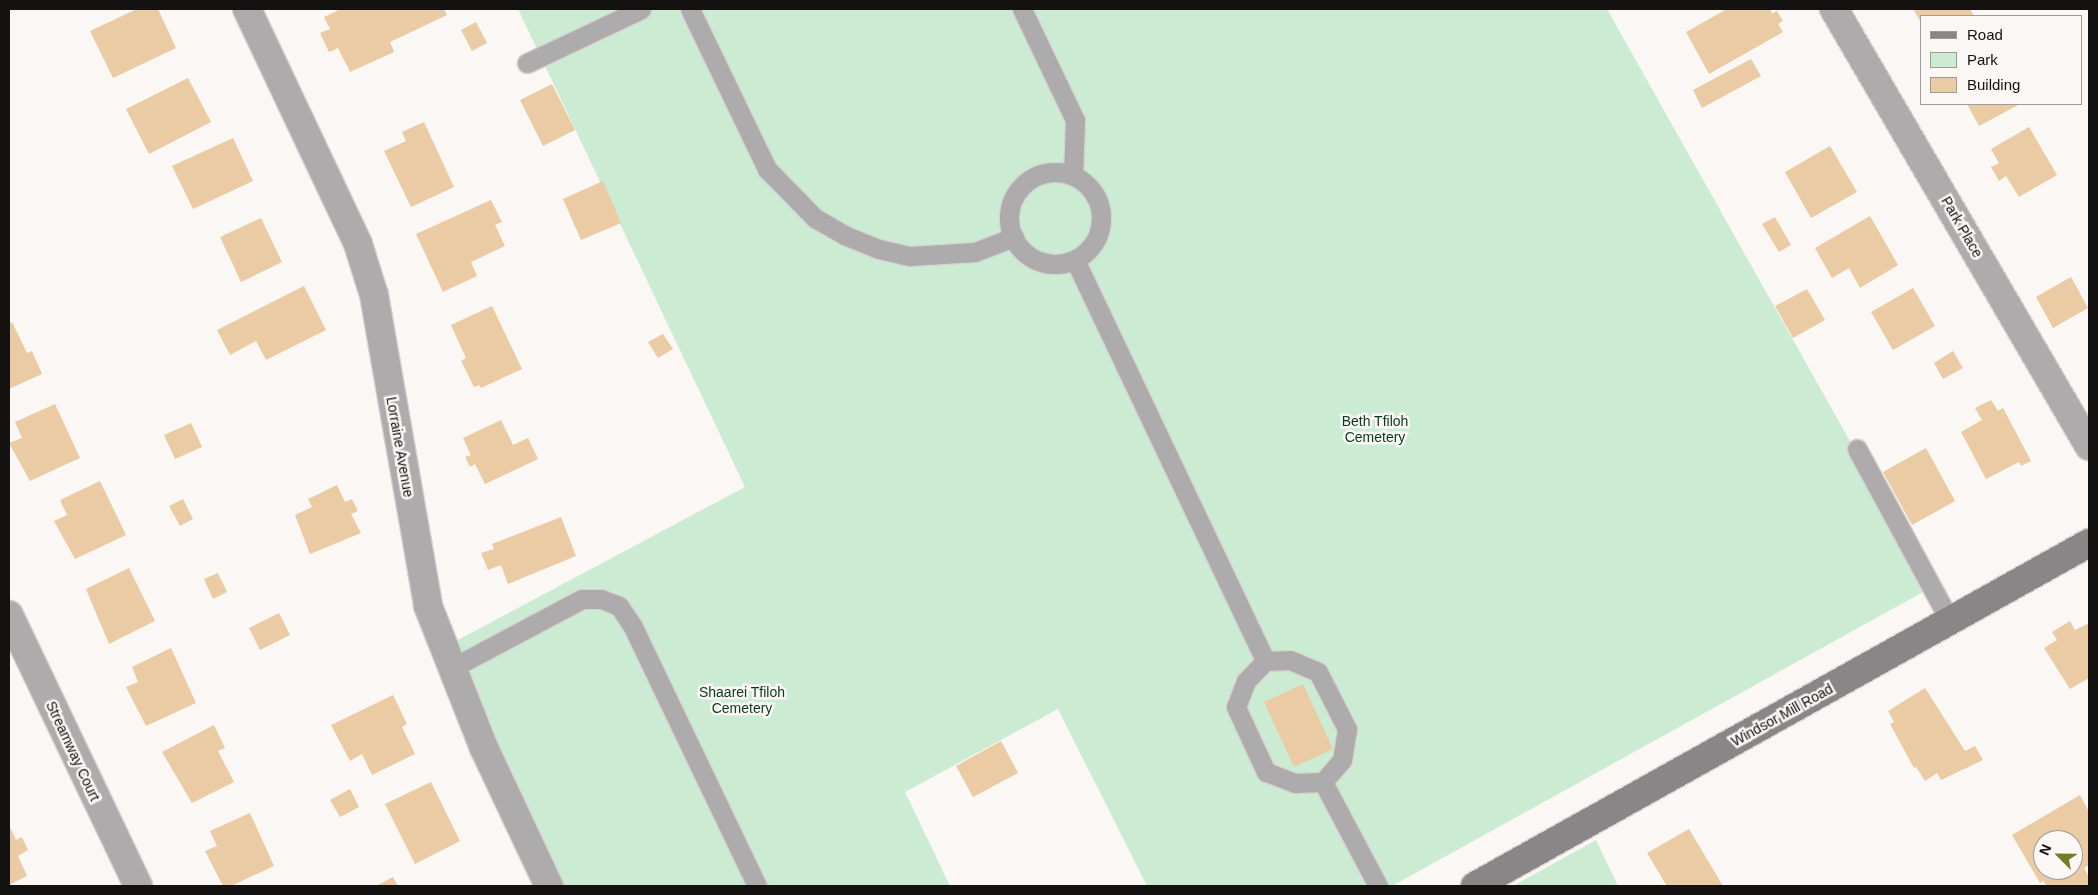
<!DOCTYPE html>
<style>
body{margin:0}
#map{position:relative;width:2098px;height:895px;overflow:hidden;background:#faf7f4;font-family:Helvetica,sans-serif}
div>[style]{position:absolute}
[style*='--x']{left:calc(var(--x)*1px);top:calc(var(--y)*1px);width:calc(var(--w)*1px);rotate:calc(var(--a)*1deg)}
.green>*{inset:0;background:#cbecd2}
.building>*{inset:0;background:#eacba3}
.roads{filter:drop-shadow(1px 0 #d5d2d0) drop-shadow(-1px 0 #d5d2d0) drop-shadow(0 1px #d5d2d0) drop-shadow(0 -1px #d5d2d0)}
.lane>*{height:19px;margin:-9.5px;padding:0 9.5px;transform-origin:9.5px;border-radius:9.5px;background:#adabab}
.lane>.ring{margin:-9.5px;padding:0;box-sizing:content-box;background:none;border:19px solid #adabab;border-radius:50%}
.street>*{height:28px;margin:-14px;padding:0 14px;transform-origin:14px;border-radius:14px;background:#adabab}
.secondary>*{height:28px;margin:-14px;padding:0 14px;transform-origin:14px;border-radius:14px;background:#888686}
span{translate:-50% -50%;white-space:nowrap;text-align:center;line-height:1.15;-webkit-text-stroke:5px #faf7f4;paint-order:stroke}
.street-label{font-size:14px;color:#131211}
.park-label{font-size:14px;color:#073a1c}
.frame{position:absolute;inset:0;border:10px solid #131211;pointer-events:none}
.legend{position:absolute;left:1920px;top:15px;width:162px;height:90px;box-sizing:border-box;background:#faf7f4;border:1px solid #9e9b99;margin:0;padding:6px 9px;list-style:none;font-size:15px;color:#131211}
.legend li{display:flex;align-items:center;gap:10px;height:25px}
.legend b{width:25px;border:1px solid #9e9b99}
.north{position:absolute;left:2033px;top:830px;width:50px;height:50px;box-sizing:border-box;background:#faf7f4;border:1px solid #9e9b99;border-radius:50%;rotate:293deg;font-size:14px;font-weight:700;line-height:20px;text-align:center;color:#131211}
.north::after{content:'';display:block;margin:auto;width:18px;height:22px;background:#747c27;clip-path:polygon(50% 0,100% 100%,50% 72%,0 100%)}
</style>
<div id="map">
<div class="green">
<div style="clip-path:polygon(518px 9px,1607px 9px,1932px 587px,1392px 886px,1147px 886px,1058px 709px,905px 792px,950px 886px,563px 886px,496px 745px,456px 641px,745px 487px)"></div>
<div style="clip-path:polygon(1596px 840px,1618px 886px,1513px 886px)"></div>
</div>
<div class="building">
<div style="clip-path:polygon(137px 9px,158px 9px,176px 48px,113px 78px,90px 31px)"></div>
<div style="clip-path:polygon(341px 9px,444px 9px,447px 15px,390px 42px,394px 52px,350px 72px,338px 48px,329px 52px,320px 33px,330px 29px,324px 17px)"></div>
<div style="clip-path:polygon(1727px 9px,1770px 9px,1772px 13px,1777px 11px,1783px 21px,1778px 24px,1783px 32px,1709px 74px,1686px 32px)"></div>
<div style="clip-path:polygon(1913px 9px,1970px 9px,1974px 16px,1922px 16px,1922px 24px)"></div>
<div style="clip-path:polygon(476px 22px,487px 43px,472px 51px,461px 30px)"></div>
<div style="clip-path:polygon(1751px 59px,1761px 76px,1702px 108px,1693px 90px)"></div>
<div style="clip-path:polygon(188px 78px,211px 122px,149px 154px,126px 109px)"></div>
<div style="clip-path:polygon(552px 84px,575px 130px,543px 146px,520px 100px)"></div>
<div style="clip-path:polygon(1967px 104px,2020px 104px,1979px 126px)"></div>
<div style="clip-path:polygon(424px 122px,454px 187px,411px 207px,384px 151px,406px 141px,402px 132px)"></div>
<div style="clip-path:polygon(2029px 127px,2057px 175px,2019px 197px,2006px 176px,1999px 181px,1991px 167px,1999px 163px,1991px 149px)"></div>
<div style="clip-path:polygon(233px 138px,253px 181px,193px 209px,172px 166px)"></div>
<div style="clip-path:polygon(1830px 146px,1857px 192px,1811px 218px,1785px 172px)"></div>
<div style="clip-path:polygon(603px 181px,621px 223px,581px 240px,563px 199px)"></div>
<div style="clip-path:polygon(491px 200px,502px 222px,495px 225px,505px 246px,471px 262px,477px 276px,443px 292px,416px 234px)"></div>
<div style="clip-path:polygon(1870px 216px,1898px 265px,1860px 288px,1849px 268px,1832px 278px,1815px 248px)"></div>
<div style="clip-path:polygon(1775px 217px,1791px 245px,1779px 252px,1762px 224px)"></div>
<div style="clip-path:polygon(261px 218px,282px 262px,241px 282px,220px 237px)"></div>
<div style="clip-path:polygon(2071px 277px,2088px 308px,2053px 328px,2036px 297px)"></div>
<div style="clip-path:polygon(304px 286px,326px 330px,266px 360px,256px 341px,230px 355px,217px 330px)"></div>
<div style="clip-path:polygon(1913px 288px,1935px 326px,1893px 350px,1871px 312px)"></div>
<div style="clip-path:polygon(1807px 289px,1825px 320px,1793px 338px,1775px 306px)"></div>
<div style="clip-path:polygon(492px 306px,522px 369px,481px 388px,479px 385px,474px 387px,461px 361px,466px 358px,451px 325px)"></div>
<div style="clip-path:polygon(12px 322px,27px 353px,32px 351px,42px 374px,9px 389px,9px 324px)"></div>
<div style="clip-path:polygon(663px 334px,673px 349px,658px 358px,648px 342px)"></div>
<div style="clip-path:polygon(1953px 351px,1963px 368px,1943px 379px,1934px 363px)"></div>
<div style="clip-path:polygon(1991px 400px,1998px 411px,2003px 408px,2031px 461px,2021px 466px,2019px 462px,1986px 479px,1961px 432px,1982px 420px,1975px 408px)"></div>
<div style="clip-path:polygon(55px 404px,80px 458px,30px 481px,9px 443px,22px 438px,15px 422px)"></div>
<div style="clip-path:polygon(501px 420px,513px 445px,528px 438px,538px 459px,485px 484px,475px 464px,470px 467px,465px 457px,471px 455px,463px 438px)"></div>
<div style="clip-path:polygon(191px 423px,202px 447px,175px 459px,164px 435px)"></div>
<div style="clip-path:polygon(1926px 448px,1955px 501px,1912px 525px,1883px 472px)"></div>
<div style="clip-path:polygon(100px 481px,126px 535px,75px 559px,54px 521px,67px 515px,60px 500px)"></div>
<div style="clip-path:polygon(337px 485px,345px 502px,352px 499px,358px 511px,351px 514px,361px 533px,310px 554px,295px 515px,312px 507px,308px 499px)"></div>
<div style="clip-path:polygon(183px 499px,193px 519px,180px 526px,169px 506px)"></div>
<div style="clip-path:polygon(561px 517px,576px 556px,508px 584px,501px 565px,488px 570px,481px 553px,494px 549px,492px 544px)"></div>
<div style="clip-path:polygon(129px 568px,155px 621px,109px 644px,86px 589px)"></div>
<div style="clip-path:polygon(218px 573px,227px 592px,213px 599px,204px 579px)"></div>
<div style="clip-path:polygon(279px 613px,290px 635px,260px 650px,249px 628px)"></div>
<div style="clip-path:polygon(2070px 621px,2075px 630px,2089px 623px,2089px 678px,2070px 689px,2044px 648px,2057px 640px,2052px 632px)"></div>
<div style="clip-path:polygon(171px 648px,196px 703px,146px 726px,126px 687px,138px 682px,132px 667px)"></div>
<div style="clip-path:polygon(1303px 684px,1333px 749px,1294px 767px,1264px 702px)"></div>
<div style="clip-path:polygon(1925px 688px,1965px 751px,1975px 746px,1983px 760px,1941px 780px,1937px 773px,1925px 781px,1916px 767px,1914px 768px,1890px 724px,1894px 722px,1888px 711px)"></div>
<div style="clip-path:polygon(393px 695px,407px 724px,402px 727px,415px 754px,372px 775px,362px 754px,350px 761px,331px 725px)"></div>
<div style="clip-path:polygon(214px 725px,225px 748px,218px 751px,234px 782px,192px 803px,162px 752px)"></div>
<div style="clip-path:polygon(1001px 741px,1018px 773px,973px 797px,956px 766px)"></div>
<div style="clip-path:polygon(431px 782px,460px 841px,415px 864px,385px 804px)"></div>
<div style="clip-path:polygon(350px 789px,359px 807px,340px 817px,330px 800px)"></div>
<div style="clip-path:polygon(evenodd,2080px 795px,2089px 812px,2089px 865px,2084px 868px,2089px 877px,2089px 886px,2047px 886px,2043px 881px,2040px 883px,2012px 835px,2080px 795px,2043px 840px,2073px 840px,2073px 870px,2043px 870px,2043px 840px)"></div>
<div style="clip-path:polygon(250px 813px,274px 866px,231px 886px,223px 886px,205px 851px,217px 846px,210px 831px)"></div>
<div style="clip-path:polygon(9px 825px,16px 840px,22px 837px,28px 850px,18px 856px,27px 876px,9px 885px)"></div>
<div style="clip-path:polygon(1689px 829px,1723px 886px,1667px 886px,1647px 853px)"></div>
<div style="clip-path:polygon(393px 877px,398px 886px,376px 886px)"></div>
</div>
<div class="roads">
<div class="lane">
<div style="--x:690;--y:9;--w:178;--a:64.3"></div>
<div style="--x:767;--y:169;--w:69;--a:45.6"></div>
<div style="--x:815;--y:218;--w:34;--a:30"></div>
<div style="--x:844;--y:235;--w:38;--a:22"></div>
<div style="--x:879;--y:249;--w:32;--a:13"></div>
<div style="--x:910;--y:256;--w:65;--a:-3.5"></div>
<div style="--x:975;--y:252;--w:42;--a:-21"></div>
<div style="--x:1022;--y:9;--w:123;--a:64.5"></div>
<div style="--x:1075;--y:120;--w:56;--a:92"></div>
<div style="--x:527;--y:63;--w:126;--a:-25.3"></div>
<div class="ring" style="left:1009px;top:172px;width:73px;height:73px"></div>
<div style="--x:1075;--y:260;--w:444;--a:64.6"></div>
<div style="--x:1857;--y:449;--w:196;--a:61.6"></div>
<div style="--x:1290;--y:660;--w:30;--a:23"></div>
<div style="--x:1318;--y:672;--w:64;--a:63"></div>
<div style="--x:1347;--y:729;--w:31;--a:99"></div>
<div style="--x:1342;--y:760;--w:29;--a:131"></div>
<div style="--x:1323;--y:782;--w:28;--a:178"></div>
<div style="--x:1295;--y:783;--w:31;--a:-159"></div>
<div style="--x:1266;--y:772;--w:72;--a:-114.8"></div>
<div style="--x:1236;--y:707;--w:28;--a:-69"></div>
<div style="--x:1246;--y:681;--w:28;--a:-46"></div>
<div style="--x:1265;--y:661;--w:25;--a:-2"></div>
<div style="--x:452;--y:668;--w:147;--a:-28"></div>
<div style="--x:582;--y:599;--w:19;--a:0"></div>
<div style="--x:601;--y:599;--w:19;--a:21"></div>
<div style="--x:619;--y:606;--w:23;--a:56"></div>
<div style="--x:632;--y:625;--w:289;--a:64.4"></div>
<div style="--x:1323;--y:782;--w:118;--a:62.1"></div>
</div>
<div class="street">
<div style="--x:247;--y:9;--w:260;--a:64.7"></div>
<div style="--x:358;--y:244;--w:53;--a:72.6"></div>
<div style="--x:374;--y:295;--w:316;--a:80.1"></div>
<div style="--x:428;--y:606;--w:153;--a:68.5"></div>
<div style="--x:484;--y:748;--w:153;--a:64.8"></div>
<div style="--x:1834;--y:9;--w:506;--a:59.74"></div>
<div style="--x:9;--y:615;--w:300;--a:64.5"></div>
</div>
<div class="secondary">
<div style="--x:1475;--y:886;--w:703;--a:-29.19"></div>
</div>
</div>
<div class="street-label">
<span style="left:1962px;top:227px;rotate:60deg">Park Place</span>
<span style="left:400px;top:447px;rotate:80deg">Lorraine Avenue</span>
<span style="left:1782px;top:715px;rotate:-29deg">Windsor Mill Road</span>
<span style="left:73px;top:751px;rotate:65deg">Streamway Court</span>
</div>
<div class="park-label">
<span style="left:1375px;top:429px">Beth Tfiloh<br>Cemetery</span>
<span style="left:742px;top:700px">Shaarei Tfiloh<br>Cemetery</span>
</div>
<div class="frame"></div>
<ul class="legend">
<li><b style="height:6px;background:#888686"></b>Road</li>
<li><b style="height:14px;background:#cbecd2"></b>Park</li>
<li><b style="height:14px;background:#eacba3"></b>Building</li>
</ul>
<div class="north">N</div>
</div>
